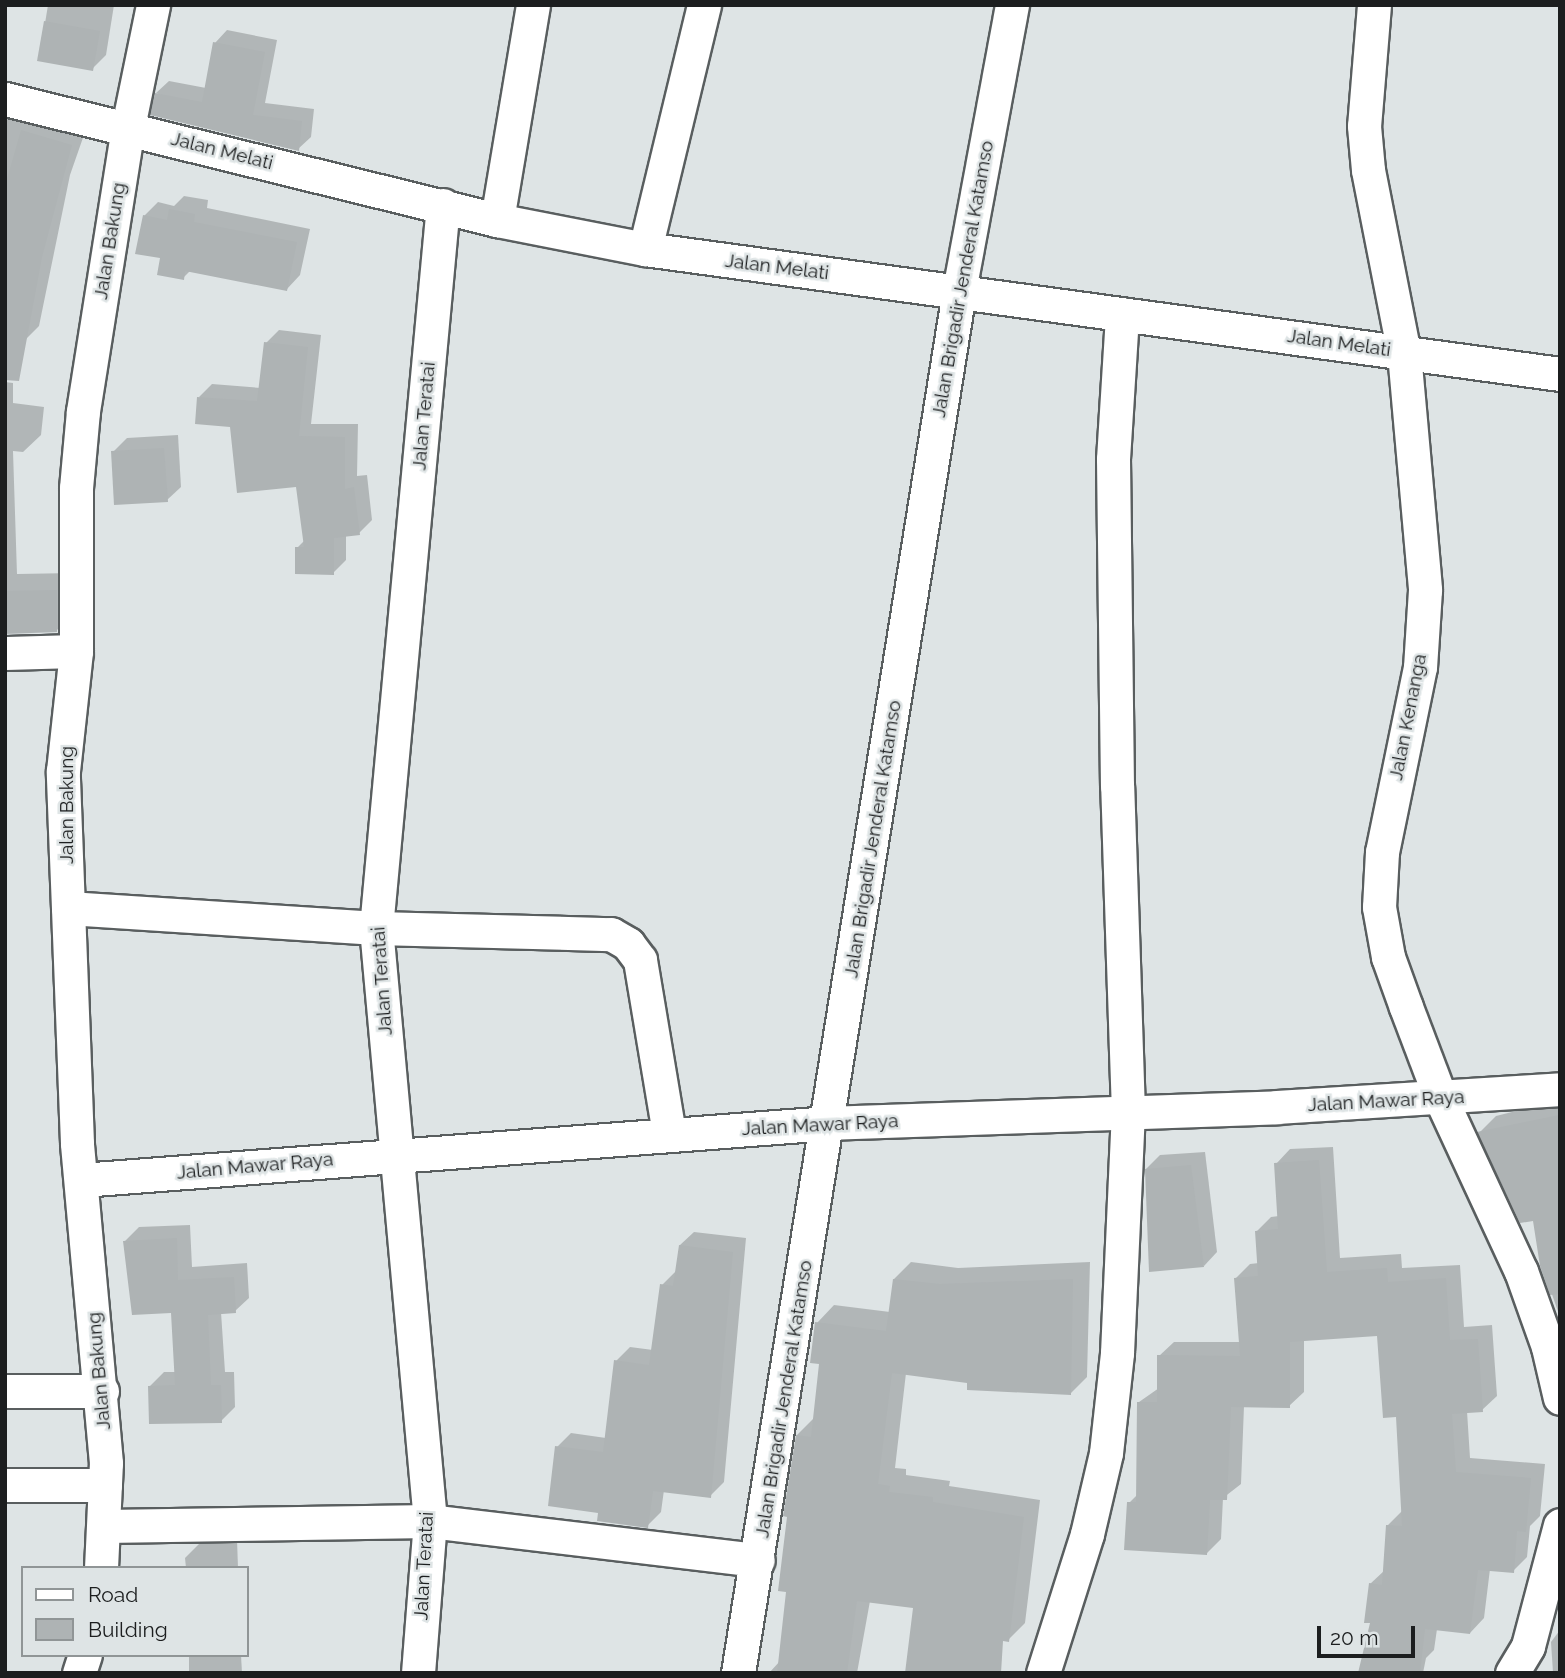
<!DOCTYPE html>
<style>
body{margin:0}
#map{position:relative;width:1565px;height:1678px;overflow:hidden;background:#dee4e5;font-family:Raleway,sans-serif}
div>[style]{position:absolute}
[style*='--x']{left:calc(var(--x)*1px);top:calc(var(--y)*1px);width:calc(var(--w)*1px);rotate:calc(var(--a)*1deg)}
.shadow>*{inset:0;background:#0003}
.building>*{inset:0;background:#aeb3b4}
.roads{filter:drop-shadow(2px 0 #595e5f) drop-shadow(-2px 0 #595e5f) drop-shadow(0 2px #595e5f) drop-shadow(0 -2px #595e5f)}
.street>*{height:33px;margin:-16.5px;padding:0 16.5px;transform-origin:16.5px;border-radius:16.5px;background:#fff}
span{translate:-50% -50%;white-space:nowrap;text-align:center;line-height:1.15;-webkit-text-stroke:5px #dee4e5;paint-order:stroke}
.street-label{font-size:19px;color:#1c1e1f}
.frame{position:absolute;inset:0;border:7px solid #1c1e1f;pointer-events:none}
.legend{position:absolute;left:21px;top:1566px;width:228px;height:91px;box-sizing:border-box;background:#dee4e5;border:2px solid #909596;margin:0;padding:9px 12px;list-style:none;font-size:21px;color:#1c1e1f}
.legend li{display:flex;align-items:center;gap:14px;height:35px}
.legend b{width:35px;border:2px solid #909596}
.scale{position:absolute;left:1317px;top:1626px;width:98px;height:32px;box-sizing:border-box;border:4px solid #1c1e1f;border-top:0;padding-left:9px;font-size:21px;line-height:24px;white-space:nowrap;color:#1c1e1f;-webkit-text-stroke:5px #dee4e5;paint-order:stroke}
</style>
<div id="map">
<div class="shadow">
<div style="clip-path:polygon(48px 5px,114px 5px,106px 55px,92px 69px,39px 60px)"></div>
<div style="clip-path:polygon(227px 30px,277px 40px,265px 103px,314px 109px,311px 137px,298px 149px,156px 93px,169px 81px,206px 88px,215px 43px)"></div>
<div style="clip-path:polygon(5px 108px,85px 132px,70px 175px,39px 326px,25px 340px,5px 336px)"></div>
<div style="clip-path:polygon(184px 196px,208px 200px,207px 208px,310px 229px,300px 275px,287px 289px,191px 270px,183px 278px,162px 257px,144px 216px,158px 202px,174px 206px)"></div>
<div style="clip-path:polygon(279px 330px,321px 335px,311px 424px,358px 424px,357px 476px,367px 475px,372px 520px,359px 533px,346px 534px,346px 560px,333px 573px,297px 548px,305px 540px,298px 485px,199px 397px,212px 384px,261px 388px,266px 343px)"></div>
<div style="clip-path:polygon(5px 382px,13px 383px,13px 403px,44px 407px,41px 435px,23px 452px,13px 451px,17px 574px,74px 573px,74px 613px,56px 631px,5px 632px)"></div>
<div style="clip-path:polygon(178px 435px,181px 487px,167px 500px,113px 452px,127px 438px)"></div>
<div style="clip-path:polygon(1560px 1100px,1560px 1317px,1542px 1266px,1535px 1219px,1480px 1132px,1496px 1116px)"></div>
<div style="clip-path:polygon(1333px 1147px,1340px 1258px,1401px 1254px,1402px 1268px,1460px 1265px,1464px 1327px,1492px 1325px,1497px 1396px,1482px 1410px,1467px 1411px,1470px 1458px,1545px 1464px,1540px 1516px,1530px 1526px,1527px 1557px,1513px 1571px,1490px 1569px,1484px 1618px,1470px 1633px,1437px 1629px,1434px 1650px,1426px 1658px,1423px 1673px,1359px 1673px,1372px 1622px,1370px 1584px,1385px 1570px,1387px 1526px,1402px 1511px,1397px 1416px,1379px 1334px,1304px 1339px,1304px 1392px,1289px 1406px,1244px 1406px,1241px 1484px,1223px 1498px,1221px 1539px,1207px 1553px,1129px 1503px,1138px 1494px,1139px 1402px,1159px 1388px,1159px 1356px,1174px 1342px,1240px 1342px,1236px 1278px,1250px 1264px,1259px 1263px,1257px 1231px,1271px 1217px,1279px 1216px,1276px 1164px,1290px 1149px)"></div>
<div style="clip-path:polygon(1205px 1152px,1217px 1252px,1204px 1266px,1146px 1169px,1160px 1155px)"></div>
<div style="clip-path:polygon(190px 1225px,192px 1267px,247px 1263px,249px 1298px,235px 1311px,221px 1312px,225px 1372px,234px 1372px,235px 1407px,221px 1421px,150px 1386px,164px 1372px,176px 1372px,172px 1311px,125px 1241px,139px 1227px)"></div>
<div style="clip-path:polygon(694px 1232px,746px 1238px,724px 1482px,710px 1496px,664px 1490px,661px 1512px,647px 1526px,600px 1511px,557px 1447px,571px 1433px,606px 1438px,616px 1361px,630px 1347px,653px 1350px,662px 1285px,676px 1271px,680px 1245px)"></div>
<div style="clip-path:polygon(911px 1262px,958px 1268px,1090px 1262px,1087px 1377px,1070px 1394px,906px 1373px,895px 1468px,906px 1469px,906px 1475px,950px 1481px,949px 1486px,1040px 1500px,1025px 1623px,1008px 1640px,915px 1607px,870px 1601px,857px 1673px,769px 1673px,780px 1661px,788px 1590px,797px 1435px,815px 1417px,821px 1362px,817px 1323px,834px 1305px,890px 1312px,894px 1279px)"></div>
<div style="clip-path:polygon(237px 1539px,238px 1568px,186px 1568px,185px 1558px,203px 1540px)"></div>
<div style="clip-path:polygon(1560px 1630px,1560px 1673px,1553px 1673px,1551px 1642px)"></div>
<div style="clip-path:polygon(189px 1655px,241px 1655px,242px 1673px,189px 1673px)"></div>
</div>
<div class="building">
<div style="clip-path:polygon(44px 21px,100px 31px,93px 71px,37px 61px)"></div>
<div style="clip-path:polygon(213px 42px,265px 52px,253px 115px,302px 121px,299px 151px,150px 115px,155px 93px,202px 102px)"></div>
<div style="clip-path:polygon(21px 130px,72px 145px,42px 257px,19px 381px,5px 380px,5px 186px)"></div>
<div style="clip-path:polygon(169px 209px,195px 214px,194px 222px,297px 242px,287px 291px,185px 271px,184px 280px,157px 275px,160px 258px,135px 254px,143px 215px,167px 220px)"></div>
<div style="clip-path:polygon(264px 342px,308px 347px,299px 436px,345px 437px,345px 489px,354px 487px,360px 535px,334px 538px,334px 575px,295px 574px,295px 547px,304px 547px,296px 487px,237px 493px,230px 427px,195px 424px,197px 397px,257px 401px)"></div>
<div style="clip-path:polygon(164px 448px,168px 502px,114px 505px,111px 451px)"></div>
<div style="clip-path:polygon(57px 590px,57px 632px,5px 634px,5px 591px)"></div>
<div style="clip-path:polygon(1559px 1115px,1560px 1294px,1550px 1295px,1540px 1266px,1533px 1221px,1520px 1223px,1477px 1132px)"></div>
<div style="clip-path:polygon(1319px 1160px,1327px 1272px,1387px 1268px,1388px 1282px,1446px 1278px,1450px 1340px,1478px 1339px,1483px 1412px,1452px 1414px,1456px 1472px,1531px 1478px,1526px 1532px,1517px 1531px,1514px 1573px,1478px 1570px,1470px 1634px,1425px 1629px,1420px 1673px,1358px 1673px,1370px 1623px,1364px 1623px,1369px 1583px,1382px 1585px,1386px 1525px,1402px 1526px,1396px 1417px,1383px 1418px,1377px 1336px,1290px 1342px,1290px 1408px,1231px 1407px,1227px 1500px,1210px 1500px,1207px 1555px,1124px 1550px,1127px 1502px,1136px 1502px,1137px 1402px,1157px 1402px,1157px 1355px,1240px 1356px,1234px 1278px,1258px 1276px,1255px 1231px,1278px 1229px,1274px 1163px)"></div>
<div style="clip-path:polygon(1191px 1165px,1204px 1267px,1149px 1272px,1145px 1169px)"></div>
<div style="clip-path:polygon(177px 1238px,178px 1280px,234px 1277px,236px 1313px,208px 1315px,211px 1385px,221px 1385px,222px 1423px,149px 1424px,148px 1386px,175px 1385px,171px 1313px,132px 1315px,123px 1241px)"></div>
<div style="clip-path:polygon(679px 1245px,733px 1252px,711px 1498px,653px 1491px,648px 1528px,597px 1521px,598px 1513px,548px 1506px,555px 1446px,603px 1452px,614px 1360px,649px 1365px,660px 1284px,673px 1286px)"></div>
<div style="clip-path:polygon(893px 1279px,940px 1284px,1073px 1279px,1071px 1395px,967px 1390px,967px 1383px,892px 1373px,878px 1484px,890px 1486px,889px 1492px,933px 1497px,933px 1502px,1024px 1517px,1009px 1642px,1003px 1641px,1001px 1673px,905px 1673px,913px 1608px,857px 1601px,847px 1673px,777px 1673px,786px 1592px,778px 1591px,787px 1517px,783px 1516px,796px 1435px,811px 1437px,819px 1364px,810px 1363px,815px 1322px,886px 1331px)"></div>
</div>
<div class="roads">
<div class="street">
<div style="--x:1374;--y:5;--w:121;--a:94.7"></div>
<div style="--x:1364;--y:126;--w:44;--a:84.8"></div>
<div style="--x:1368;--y:170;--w:187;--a:78.9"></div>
<div style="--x:1404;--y:353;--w:238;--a:84.9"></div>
<div style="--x:1425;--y:590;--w:77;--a:93.7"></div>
<div style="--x:1420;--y:667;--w:189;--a:101.6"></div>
<div style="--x:1382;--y:852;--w:55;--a:93.1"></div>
<div style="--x:1379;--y:907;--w:51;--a:79.8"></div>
<div style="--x:1388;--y:957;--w:53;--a:70.2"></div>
<div style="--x:1406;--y:1007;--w:98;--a:69.2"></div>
<div style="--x:1441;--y:1099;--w:190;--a:65.1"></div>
<div style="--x:1521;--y:1271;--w:81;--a:70.4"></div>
<div style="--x:1548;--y:1347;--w:52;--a:76.8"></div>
<div style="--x:5;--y:99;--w:507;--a:13.82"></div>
<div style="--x:497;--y:220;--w:151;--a:11.1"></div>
<div style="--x:645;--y:249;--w:923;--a:7.78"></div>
<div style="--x:497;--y:220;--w:218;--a:-80.5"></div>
<div style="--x:645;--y:249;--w:251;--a:-76.4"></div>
<div style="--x:5;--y:653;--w:71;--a:-1.6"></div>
<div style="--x:68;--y:908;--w:309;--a:3.7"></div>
<div style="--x:376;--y:928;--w:235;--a:1.5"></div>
<div style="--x:611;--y:934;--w:20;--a:30"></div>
<div style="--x:628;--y:944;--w:20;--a:53"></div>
<div style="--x:640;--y:960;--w:176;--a:80.5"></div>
<div style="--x:81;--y:1180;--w:749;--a:-4.36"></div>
<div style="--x:828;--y:1123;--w:449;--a:-2"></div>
<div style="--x:1277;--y:1107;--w:284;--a:-3.6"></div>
<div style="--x:5;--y:1391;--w:97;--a:0"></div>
<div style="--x:5;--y:1485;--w:100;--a:0"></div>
<div style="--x:105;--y:1526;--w:325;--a:-0.9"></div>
<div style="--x:430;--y:1521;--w:330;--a:6.8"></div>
<div style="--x:101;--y:1568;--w:105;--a:-87.3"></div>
<div style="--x:106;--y:1463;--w:321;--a:-95.2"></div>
<div style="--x:77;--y:1143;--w:372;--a:-92.2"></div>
<div style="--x:63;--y:771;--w:121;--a:-83.8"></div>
<div style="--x:76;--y:651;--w:163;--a:-90"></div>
<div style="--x:76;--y:488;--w:77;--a:-84.8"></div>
<div style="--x:83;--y:411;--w:288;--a:-81"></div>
<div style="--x:128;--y:127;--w:125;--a:-78.4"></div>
<div style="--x:79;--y:1673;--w:19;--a:-72"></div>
<div style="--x:418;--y:1673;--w:152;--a:-85.5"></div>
<div style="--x:430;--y:1521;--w:595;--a:-95.2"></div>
<div style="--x:376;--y:928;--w:726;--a:-84.71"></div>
<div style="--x:738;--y:1673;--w:1400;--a:-80.91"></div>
<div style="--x:959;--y:291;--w:291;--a:-79.5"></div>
<div style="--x:1043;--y:1673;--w:146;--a:-72.4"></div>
<div style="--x:1087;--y:1534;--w:83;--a:-76.8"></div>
<div style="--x:1106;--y:1453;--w:101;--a:-83.7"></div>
<div style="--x:1117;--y:1353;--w:241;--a:-87.4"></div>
<div style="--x:1128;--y:1112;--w:326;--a:-91.9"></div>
<div style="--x:1117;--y:786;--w:327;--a:-90.7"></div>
<div style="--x:1113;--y:459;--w:145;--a:-86.4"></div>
<div style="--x:1512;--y:1673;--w:31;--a:-59"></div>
<div style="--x:1528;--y:1646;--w:125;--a:-75.2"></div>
</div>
</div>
<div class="street-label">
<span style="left:222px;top:151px;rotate:14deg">Jalan Melati</span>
<span style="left:110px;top:241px;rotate:-81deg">Jalan Bakung</span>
<span style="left:777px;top:267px;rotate:7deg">Jalan Melati</span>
<span style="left:963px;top:279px;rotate:-80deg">Jalan Brigadir Jenderal Katamso</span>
<span style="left:1339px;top:343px;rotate:8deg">Jalan Melati</span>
<span style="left:424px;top:416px;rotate:-85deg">Jalan Teratai</span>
<span style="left:1408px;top:717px;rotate:-79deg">Jalan Kenanga</span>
<span style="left:67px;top:805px;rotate:-90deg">Jalan Bakung</span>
<span style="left:873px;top:839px;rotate:-81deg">Jalan Brigadir Jenderal Katamso</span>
<span style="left:382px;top:981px;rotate:-94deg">Jalan Teratai</span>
<span style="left:1386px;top:1101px;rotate:-3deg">Jalan Mawar Raya</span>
<span style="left:820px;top:1125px;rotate:-3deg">Jalan Mawar Raya</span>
<span style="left:255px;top:1166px;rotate:-5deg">Jalan Mawar Raya</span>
<span style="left:99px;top:1371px;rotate:-95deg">Jalan Bakung</span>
<span style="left:784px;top:1399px;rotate:-81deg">Jalan Brigadir Jenderal Katamso</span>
<span style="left:424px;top:1566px;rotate:-87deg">Jalan Teratai</span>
</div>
<div class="frame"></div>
<ul class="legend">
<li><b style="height:9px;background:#fff"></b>Road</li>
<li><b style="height:19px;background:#aeb3b4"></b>Building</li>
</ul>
<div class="scale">20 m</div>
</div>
